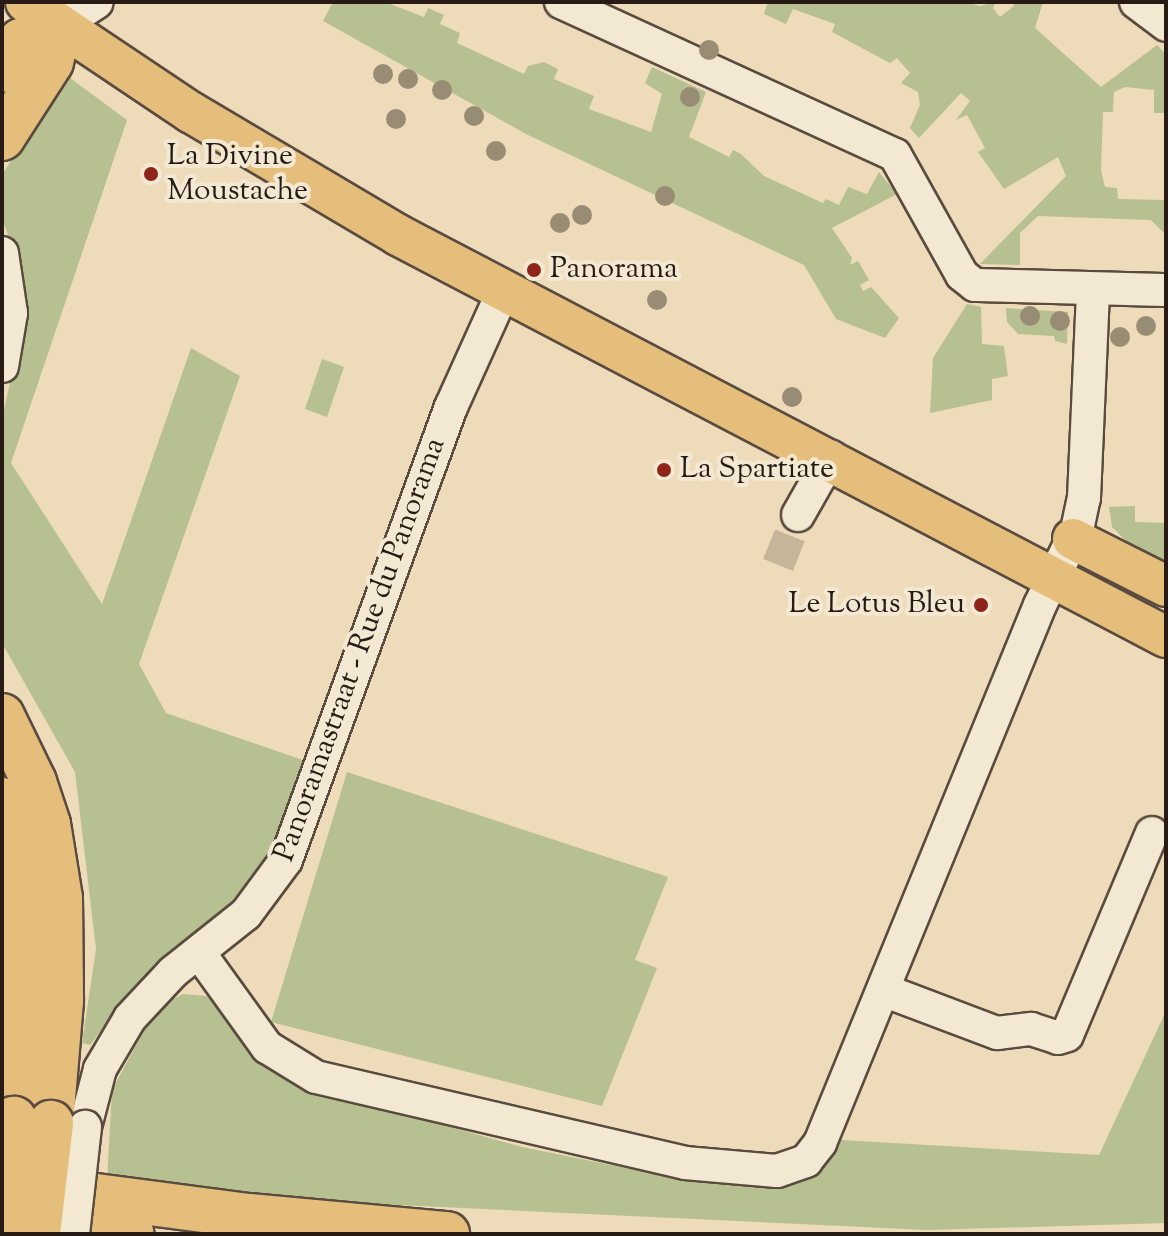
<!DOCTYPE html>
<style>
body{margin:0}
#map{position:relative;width:1168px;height:1236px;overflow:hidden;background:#eddbb9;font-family:"Sorts Mill Goudy",serif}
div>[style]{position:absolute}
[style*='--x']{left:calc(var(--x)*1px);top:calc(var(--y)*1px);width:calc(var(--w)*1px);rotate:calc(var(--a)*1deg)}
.green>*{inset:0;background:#b7c090}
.minor-tunnel>*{height:32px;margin-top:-16px;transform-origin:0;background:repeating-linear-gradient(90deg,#c6b598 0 32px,transparent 0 48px)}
.roads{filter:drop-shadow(2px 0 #594b3f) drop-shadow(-2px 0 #594b3f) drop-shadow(0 2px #594b3f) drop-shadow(0 -2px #594b3f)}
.minor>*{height:32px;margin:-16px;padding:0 16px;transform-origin:16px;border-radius:16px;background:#f3e8d2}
.major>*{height:40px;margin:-20px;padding:0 20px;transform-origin:20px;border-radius:20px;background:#e6be7c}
.highway>*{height:44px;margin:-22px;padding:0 22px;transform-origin:22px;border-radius:22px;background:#e6be7c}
.bridges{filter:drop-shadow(2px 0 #594b3f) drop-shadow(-2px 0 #594b3f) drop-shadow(0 2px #594b3f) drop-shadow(0 -2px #594b3f)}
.minor-bridge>*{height:32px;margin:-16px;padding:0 16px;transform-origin:16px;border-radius:16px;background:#f3e8d2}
.highway-bridge>*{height:44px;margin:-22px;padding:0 22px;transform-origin:22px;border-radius:22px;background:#e6be7c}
.trees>*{width:20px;height:20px;margin:-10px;border-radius:50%;background:#988d74}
.dots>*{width:22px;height:22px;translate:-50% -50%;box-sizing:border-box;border:4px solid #f3e8d2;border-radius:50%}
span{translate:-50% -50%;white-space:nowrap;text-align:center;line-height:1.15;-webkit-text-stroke:8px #f3e8d2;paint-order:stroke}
.poi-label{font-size:30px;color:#281b16}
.left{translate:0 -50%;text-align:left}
.right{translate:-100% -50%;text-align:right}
.street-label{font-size:30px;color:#281b16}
.frame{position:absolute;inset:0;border:4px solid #281b16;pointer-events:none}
</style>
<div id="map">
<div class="green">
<div style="clip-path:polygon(333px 2px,385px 2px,424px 17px,428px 8px,444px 15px,440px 24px,460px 33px,457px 43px,524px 74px,528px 66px,544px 62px,558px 69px,554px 79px,594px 96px,589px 109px,651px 132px,662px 94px,645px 83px,652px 67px,706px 92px,689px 137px,729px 157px,733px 150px,741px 154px,764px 176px,823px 203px,826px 199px,839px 205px,848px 187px,867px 194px,879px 172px,897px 194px,832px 228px,852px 258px,850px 265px,858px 261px,869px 280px,860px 285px,863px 291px,871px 287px,899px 318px,885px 338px,836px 319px,804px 265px,528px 135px,323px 21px)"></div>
<div style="clip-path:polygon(768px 2px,968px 2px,979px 6px,996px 2px,993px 8px,1000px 17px,1014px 6px,1012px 2px,1043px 2px,1035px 28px,1101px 87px,1157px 45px,1166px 54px,1166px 113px,1154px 113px,1154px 90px,1125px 87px,1114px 92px,1113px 112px,1103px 112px,1101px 170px,1105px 187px,1117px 188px,1118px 199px,1166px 200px,1166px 235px,1151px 220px,1038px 216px,1020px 233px,1020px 265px,980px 264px,1066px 176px,1058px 157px,1004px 189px,978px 152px,985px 148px,967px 115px,956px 120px,970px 101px,961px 93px,919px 138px,910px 128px,920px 105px,918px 92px,901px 83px,910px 73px,897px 58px,890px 63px,832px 32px,835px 24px,793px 9px,786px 24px,764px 14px)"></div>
<div style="clip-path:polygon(70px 78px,127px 120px,11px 463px,102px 604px,191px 348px,240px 376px,139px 664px,166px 713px,303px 760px,266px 862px,216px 919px,124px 1000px,90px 1045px,82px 1043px,96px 949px,75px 772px,2px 643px,2px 419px,26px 309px,23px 273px,2px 219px,2px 175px,61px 83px)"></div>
<div style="clip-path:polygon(967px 304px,981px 307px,982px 344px,1004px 346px,1008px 376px,992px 379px,992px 400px,930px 413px,933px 358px)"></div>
<div style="clip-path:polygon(1006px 308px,1068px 312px,1067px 344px,1055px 341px,1054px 336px,1018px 334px,1007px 322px)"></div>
<div style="clip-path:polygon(322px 359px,344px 367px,327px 417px,305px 409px)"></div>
<div style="clip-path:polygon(1135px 506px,1135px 522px,1166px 523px,1166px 564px,1131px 546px,1112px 527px,1109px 507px)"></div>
<div style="clip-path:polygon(347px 772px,668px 877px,635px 960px,657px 968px,602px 1106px,271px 1022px)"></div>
<div style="clip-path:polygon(183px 994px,206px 996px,337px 1095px,522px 1147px,690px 1181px,785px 1186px,830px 1161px,841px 1140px,1099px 1155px,1166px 1011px,1166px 1223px,927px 1230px,336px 1202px,107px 1180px,112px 1090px,156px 1008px)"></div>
</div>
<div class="minor-tunnel">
<div style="--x:778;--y:565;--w:54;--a:-68.2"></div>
</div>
<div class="roads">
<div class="minor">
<div style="--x:561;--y:2;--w:367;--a:24.6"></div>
<div style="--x:895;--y:155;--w:137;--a:60.8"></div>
<div style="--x:962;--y:275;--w:16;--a:38"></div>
<div style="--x:975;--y:285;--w:191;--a:1.5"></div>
<div style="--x:1136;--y:2;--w:38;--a:37"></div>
<div style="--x:59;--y:27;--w:45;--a:-33.3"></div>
<div style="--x:2;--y:253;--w:61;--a:81.5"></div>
<div style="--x:11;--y:313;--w:54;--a:99.6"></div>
<div style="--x:798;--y:515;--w:67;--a:-60.4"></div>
<div style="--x:200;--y:954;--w:115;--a:54.2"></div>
<div style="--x:267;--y:1047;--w:57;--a:31.5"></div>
<div style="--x:316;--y:1077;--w:379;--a:13.1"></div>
<div style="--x:685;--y:1163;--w:92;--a:5"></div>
<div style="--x:777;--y:1171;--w:31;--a:-19"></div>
<div style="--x:806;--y:1161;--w:23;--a:-52"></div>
<div style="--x:820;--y:1143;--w:581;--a:-67.76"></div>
<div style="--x:1040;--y:605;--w:84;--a:-63.7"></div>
<div style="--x:1077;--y:530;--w:33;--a:-78"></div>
<div style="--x:1084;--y:498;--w:209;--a:-87.5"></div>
<div style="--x:883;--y:990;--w:122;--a:20.7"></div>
<div style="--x:997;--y:1033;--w:34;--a:-7"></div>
<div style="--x:1031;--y:1029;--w:28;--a:18"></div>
<div style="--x:1058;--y:1038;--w:9;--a:-18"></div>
<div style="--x:1067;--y:1035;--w:219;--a:-67.2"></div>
<div style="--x:85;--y:1127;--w:60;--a:-75.5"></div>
<div style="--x:100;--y:1069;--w:59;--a:-59.5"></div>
<div style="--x:130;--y:1018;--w:63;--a:-46.9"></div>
<div style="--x:173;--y:972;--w:93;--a:-38.5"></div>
<div style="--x:246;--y:914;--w:67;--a:-53.5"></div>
<div style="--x:286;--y:860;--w:482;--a:-70"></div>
<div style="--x:451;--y:407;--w:126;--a:-65.7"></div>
</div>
<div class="major">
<div style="--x:26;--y:2;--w:200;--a:33.8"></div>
<div style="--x:192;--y:113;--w:239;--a:30.6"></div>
<div style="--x:398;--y:235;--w:867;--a:27.63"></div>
<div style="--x:1073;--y:539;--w:104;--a:26.8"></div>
</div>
<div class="highway">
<div style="--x:2;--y:70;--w:35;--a:-57"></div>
<div style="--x:21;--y:41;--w:40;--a:-20.2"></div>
<div style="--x:2;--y:138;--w:90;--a:-57.2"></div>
<div style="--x:51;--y:62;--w:36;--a:-77"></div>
<div style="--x:2;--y:716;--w:73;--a:64.1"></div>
<div style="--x:34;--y:782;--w:44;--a:71.6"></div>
<div style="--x:48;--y:824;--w:75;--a:80.8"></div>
<div style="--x:60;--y:898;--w:103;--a:89.4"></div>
<div style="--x:61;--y:1001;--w:122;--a:94.7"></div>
<div style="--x:2;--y:800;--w:106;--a:77.4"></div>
<div style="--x:25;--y:903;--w:96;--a:90"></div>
<div style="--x:25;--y:999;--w:121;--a:95.2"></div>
<div style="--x:36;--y:1201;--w:46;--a:-8.8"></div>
<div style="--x:81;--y:1194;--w:169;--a:7.5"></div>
<div style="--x:249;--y:1216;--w:199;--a:5.2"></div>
<div style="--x:56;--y:1219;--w:77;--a:11.2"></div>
</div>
</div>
<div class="bridges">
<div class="minor-bridge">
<div style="--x:73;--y:1234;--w:108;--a:-83.6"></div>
</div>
<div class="highway-bridge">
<div style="--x:2;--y:1222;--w:104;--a:-83.4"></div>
<div style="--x:38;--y:1234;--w:112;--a:-83.3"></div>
</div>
</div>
<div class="trees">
<div style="left:709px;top:50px"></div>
<div style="left:383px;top:74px"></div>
<div style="left:408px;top:79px"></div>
<div style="left:442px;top:90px"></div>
<div style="left:690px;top:97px"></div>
<div style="left:474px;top:116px"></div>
<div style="left:396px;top:119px"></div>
<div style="left:496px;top:151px"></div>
<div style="left:665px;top:196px"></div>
<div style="left:582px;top:215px"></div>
<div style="left:560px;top:223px"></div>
<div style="left:657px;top:300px"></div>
<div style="left:1030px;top:316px"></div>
<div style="left:1060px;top:321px"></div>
<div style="left:1146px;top:326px"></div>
<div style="left:1120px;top:337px"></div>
<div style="left:792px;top:397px"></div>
</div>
<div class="dots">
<div style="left:151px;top:174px;background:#8f2418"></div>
<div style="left:534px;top:270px;background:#8f2418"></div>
<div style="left:664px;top:470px;background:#8f2418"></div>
<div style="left:981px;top:605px;background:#8f2418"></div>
</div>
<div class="poi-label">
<span class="left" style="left:167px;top:174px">La Divine<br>Moustache</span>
<span class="left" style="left:550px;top:270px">Panorama</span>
<span class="left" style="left:680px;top:470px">La Spartiate</span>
<span class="right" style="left:965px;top:605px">Le Lotus Bleu</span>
</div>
<div class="street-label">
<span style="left:361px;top:650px;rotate:-70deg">Panoramastraat - Rue du Panorama</span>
</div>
<div class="frame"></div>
</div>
